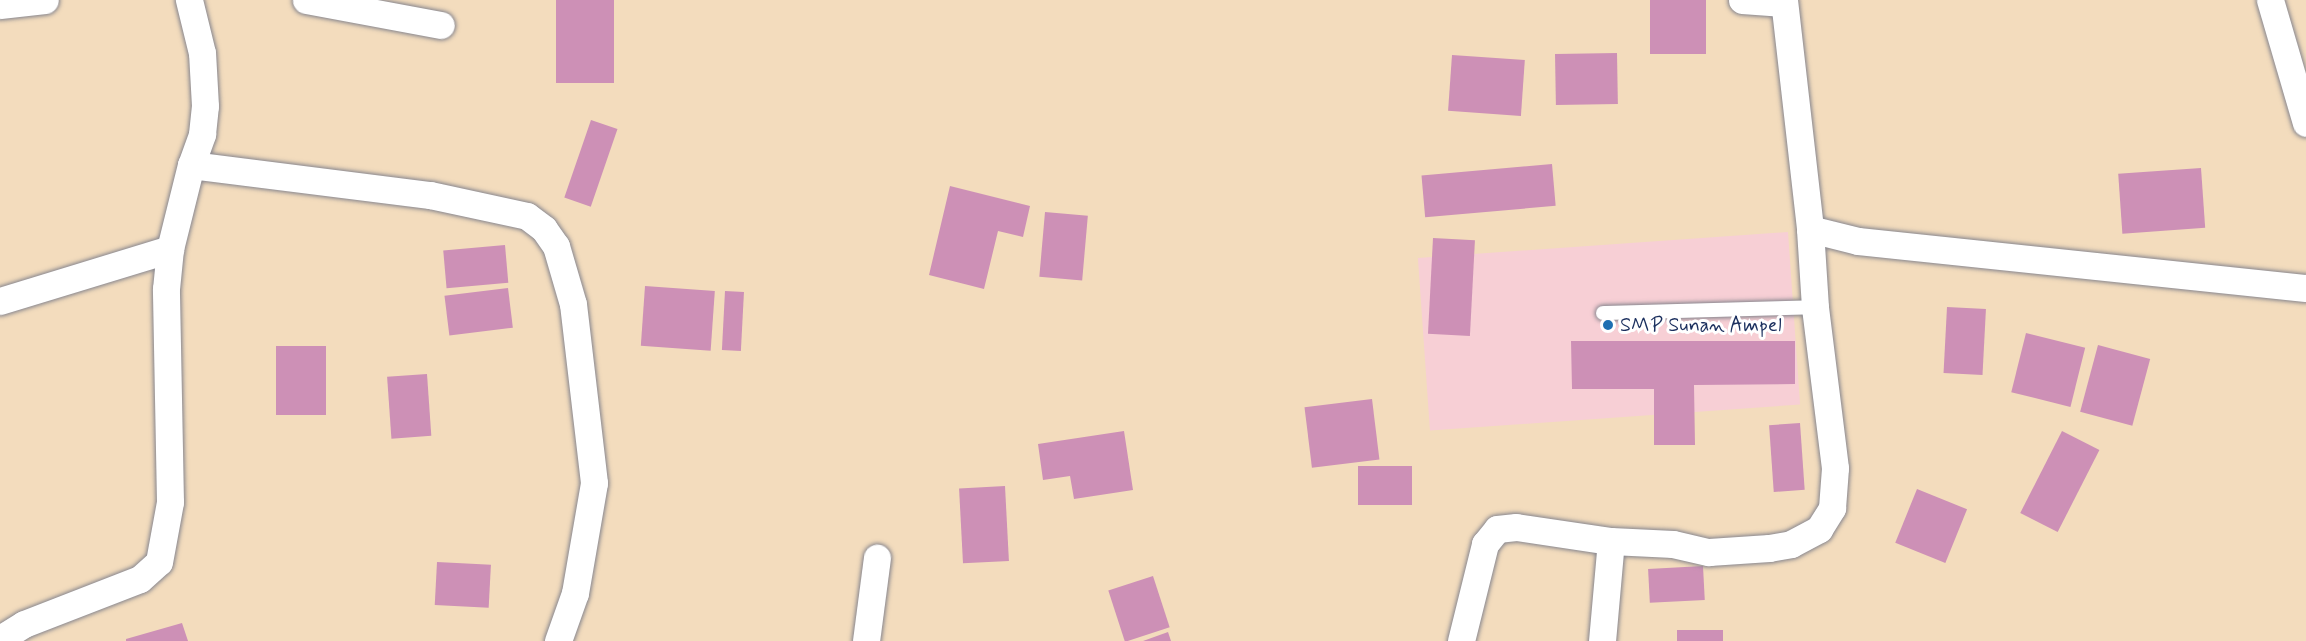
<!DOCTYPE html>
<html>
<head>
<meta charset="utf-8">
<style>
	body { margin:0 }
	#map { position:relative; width:2306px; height:641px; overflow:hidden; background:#f3dcbd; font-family:Mynerve,sans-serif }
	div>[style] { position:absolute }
	.built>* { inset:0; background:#f7cfd5; transform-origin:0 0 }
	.building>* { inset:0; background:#cd90b6; transform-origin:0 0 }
	.roads { filter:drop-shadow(0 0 2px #87868e) drop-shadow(0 0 2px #87868e) }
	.lane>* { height:14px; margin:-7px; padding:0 7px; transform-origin:7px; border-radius:7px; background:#fff }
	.street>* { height:27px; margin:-13.5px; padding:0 13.5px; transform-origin:13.5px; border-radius:13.5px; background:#fff }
	.dots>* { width:16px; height:16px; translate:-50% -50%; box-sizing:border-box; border:3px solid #fff; border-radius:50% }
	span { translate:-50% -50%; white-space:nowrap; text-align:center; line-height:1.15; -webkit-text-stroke:6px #fff; paint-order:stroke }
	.poi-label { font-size:20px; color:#1b2f5e }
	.left { translate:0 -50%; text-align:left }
</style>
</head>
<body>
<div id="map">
	<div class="built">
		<i style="left:1788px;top:232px;width:173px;height:371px;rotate:86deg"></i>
	</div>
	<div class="building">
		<i style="left:556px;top:0;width:58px;height:83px"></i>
		<i style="left:1650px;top:0;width:56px;height:54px"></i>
		<i style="left:1617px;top:53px;width:51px;height:62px;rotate:89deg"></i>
		<i style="left:1452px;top:55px;width:73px;height:56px;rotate:4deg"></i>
		<i style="left:591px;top:120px;width:28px;height:82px;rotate:19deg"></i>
		<i style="left:1552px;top:164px;width:42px;height:131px;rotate:85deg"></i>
		<i style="left:2201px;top:168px;width:60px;height:83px;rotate:86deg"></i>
		<i style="clip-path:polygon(950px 186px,1030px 206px,1023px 237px,998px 231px,984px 289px,929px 275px)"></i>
		<i style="left:1045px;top:212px;width:43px;height:65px;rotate:5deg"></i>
		<i style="left:1433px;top:238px;width:42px;height:96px;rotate:3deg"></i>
		<i style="left:505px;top:245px;width:38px;height:62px;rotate:85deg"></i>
		<i style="left:645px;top:286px;width:70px;height:60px;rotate:4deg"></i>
		<i style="left:508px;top:288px;width:40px;height:64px;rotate:83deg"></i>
		<i style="left:725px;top:291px;width:19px;height:59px;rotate:3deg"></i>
		<i style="left:1947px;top:307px;width:39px;height:66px;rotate:3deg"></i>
		<i style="left:2026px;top:333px;width:61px;height:61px;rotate:14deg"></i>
		<i style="clip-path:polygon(1571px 341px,1795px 341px,1795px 384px,1694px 385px,1695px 445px,1654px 445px,1654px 389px,1572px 389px)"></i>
		<i style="left:2098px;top:345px;width:54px;height:69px;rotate:15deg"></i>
		<i style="left:276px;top:346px;width:50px;height:69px"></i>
		<i style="left:427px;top:374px;width:62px;height:40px;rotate:86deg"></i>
		<i style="left:1372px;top:399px;width:61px;height:68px;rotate:83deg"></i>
		<i style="left:1800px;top:423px;width:67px;height:31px;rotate:86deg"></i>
		<i style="clip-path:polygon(1124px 431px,1133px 490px,1074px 499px,1070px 476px,1043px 480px,1038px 444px)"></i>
		<i style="left:2062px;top:431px;width:42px;height:92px;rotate:27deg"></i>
		<i style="left:1358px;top:466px;width:54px;height:39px"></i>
		<i style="left:1005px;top:486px;width:75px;height:46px;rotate:87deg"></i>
		<i style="left:1917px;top:489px;width:54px;height:58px;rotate:22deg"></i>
		<i style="left:437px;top:562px;width:54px;height:43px;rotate:3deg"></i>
		<i style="left:1703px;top:566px;width:34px;height:55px;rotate:87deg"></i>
		<i style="left:1153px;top:576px;width:54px;height:47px;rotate:72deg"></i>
		<i style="clip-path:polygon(182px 623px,188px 641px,126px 641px,126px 639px)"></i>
		<i style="left:1677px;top:630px;width:46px;height:11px"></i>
		<i style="clip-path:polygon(1168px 632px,1171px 641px,1143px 641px)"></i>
	</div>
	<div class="roads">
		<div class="lane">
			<i style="left:1603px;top:313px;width:212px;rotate:-1.6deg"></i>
		</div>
		<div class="street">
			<i style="left:306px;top:0;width:137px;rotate:10.5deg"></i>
			<i style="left:1742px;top:0;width:42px;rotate:4.1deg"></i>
			<i style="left:1784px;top:0;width:230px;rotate:83.5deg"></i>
			<i style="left:1810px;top:229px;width:49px;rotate:14deg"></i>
			<i style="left:1858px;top:241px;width:450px;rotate:6deg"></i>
			<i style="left:2270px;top:0;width:128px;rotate:73.7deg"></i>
			<i style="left:0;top:5px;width:45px;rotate:-6.3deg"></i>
			<i style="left:191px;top:165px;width:241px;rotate:7.2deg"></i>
			<i style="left:430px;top:195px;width:99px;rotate:12.2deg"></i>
			<i style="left:527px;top:216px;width:21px;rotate:37deg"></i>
			<i style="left:544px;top:229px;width:21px;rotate:55deg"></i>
			<i style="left:556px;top:246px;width:60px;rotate:73.7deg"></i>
			<i style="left:573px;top:304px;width:180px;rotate:83.3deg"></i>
			<i style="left:594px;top:483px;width:112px;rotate:99.8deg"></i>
			<i style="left:575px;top:593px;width:51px;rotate:109.5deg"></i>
			<i style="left:0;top:301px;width:178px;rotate:-17deg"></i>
			<i style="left:0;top:639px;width:28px;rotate:-32deg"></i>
			<i style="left:24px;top:624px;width:124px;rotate:-21.2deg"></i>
			<i style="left:140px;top:579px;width:25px;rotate:-42deg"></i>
			<i style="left:159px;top:562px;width:61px;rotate:-79.6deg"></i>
			<i style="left:170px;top:502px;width:213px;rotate:-91.1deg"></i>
			<i style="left:166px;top:289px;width:40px;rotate:-84.3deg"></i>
			<i style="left:170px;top:249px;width:87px;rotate:-76deg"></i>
			<i style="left:191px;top:165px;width:33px;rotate:-70deg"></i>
			<i style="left:202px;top:134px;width:28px;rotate:-84deg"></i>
			<i style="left:205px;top:106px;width:53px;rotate:-93.2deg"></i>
			<i style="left:202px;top:53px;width:55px;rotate:-103.8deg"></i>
			<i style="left:866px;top:641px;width:84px;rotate:-82.5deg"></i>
			<i style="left:1461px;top:641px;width:100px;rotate:-76.1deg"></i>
			<i style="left:1485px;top:544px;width:19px;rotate:-51deg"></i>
			<i style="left:1497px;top:529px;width:19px;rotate:-6deg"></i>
			<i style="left:1516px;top:527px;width:96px;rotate:8.4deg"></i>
			<i style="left:1602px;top:641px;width:100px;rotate:-84.9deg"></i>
			<i style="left:1611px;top:541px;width:62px;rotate:2.8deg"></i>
			<i style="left:1673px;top:544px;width:37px;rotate:13deg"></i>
			<i style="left:1709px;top:552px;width:60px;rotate:-3.8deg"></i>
			<i style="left:1769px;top:548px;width:22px;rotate:-10deg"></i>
			<i style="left:1791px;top:544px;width:32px;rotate:-28deg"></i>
			<i style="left:1819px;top:529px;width:25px;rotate:-58deg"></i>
			<i style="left:1832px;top:508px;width:40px;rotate:-85.7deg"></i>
			<i style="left:1835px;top:468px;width:162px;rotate:-97.1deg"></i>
			<i style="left:1815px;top:307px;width:78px;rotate:-93.7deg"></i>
		</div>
	</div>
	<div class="dots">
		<i style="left:1608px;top:325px;background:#1f6fb2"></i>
	</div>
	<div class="poi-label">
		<span class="left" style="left:1620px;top:325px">SMP Sunan Ampel</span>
	</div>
</div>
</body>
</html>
